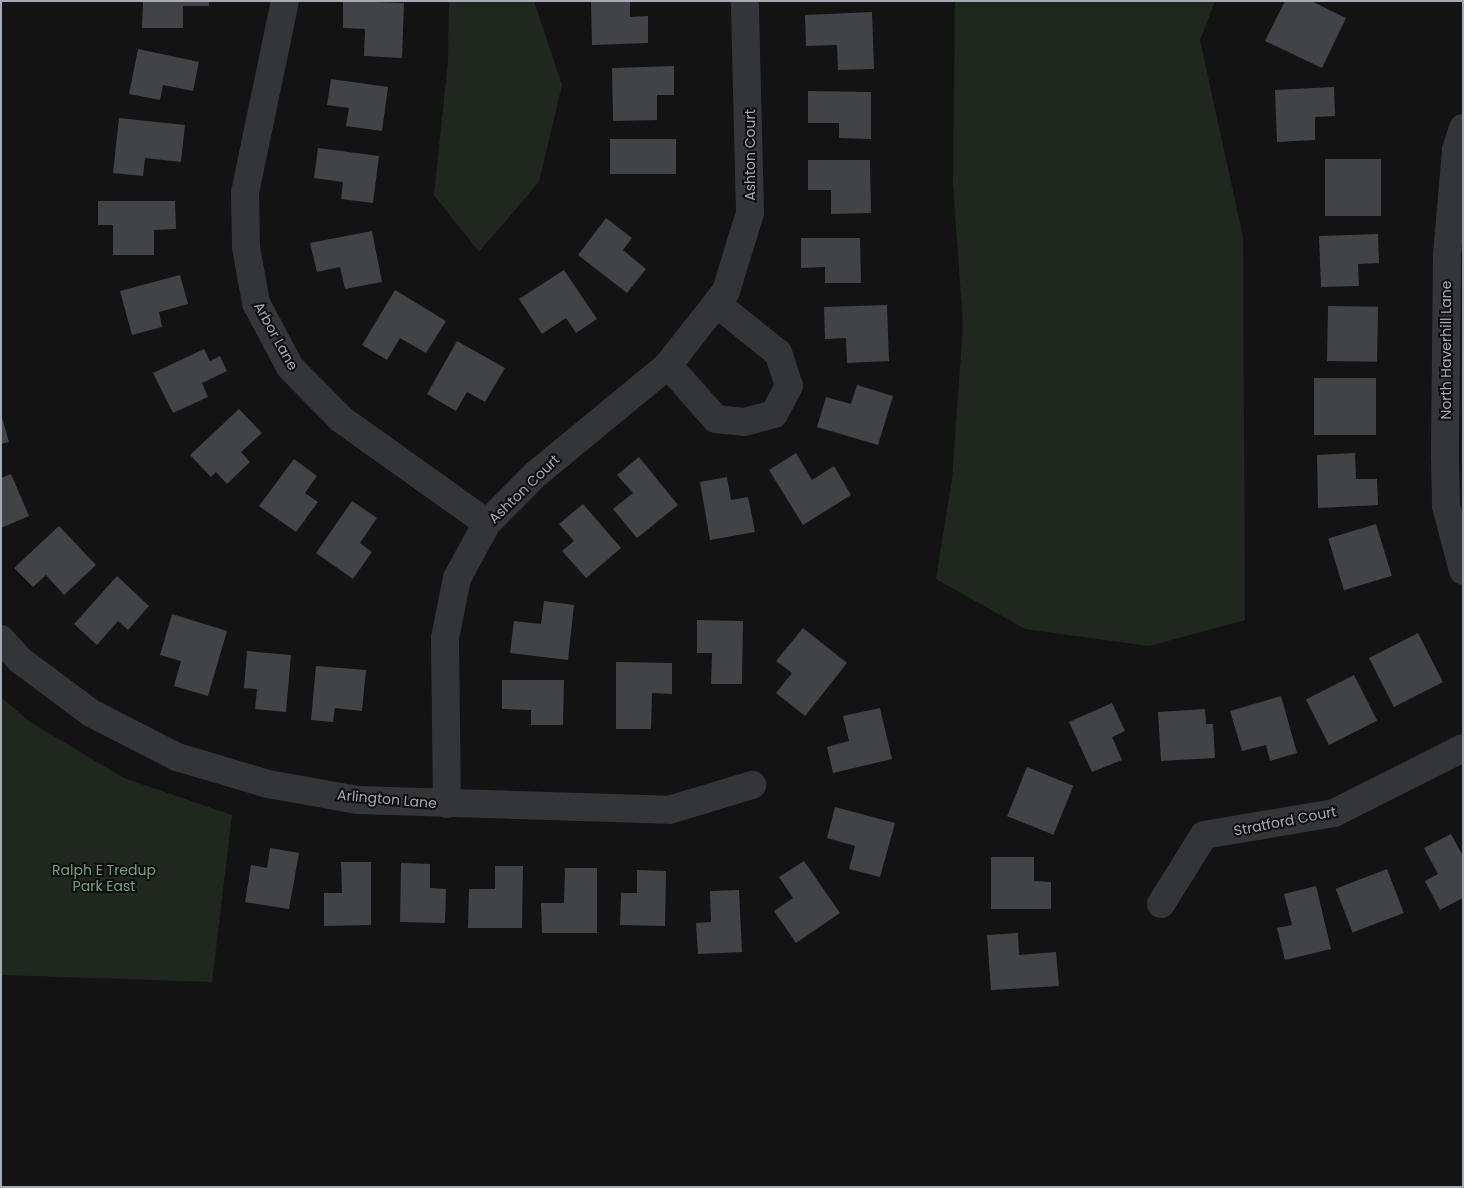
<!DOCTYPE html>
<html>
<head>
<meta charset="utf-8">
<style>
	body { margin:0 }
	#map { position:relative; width:1464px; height:1188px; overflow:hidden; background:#131314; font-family:Poppins,sans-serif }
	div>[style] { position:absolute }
	.green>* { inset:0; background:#1f271f }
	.building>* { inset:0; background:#414347; transform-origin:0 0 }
	.minor>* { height:28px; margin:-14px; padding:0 14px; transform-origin:14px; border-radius:14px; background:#343539 }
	span { translate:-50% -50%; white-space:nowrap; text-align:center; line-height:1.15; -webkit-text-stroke:4px #0e0e0f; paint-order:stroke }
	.street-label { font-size:14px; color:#a4abb5 }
	.park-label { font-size:14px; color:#7ca07b }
	.frame { position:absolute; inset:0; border:2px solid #a4abb5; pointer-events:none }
</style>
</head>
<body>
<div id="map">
	<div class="green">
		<i style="clip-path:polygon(449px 1px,534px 1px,562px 85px,539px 182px,479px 252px,434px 195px,448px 61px)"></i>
		<i style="clip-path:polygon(955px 1px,1215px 1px,1200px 40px,1243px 237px,1245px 620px,1149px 646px,1025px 629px,936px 579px,952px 479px,963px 325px,953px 185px)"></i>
		<i style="clip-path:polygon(1px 697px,30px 722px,124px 778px,232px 815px,212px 982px,1px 975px)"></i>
	</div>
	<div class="building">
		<i style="clip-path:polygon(143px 1px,209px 1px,209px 6px,183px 6px,183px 28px,142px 28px)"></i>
		<i style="clip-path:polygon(343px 1px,404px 3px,402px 58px,364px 56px,365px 29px,343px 28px)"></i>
		<i style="clip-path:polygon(591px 1px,630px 1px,630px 17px,648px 16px,648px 43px,592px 45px)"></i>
		<i style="clip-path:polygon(1285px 1px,1311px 1px,1346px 18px,1322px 68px,1265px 41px)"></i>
		<i style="clip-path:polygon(872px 12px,874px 69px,838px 70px,837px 45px,806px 46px,805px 15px)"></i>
		<i style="clip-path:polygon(138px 49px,199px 62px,193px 91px,163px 85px,160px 100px,129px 94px)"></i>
		<i style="clip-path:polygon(674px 66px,674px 95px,657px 95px,657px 120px,613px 121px,612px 68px)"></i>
		<i style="clip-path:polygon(331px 79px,388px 87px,382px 131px,346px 126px,349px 108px,327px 105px)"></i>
		<i style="clip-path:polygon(1334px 87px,1335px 116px,1315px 117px,1315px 140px,1277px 142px,1275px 90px)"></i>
		<i style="clip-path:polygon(808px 91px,871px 92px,871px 139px,839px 138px,839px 123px,808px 123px)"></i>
		<i style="clip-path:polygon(119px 118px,185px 125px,181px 162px,145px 158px,143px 176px,113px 173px)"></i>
		<i style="left:676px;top:139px;width:35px;height:66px;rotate:90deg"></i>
		<i style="clip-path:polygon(318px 148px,379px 156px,373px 203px,341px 199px,343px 182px,314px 178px)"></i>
		<i style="left:1325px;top:159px;width:56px;height:57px"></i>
		<i style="clip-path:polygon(808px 160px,870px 160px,871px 213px,831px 214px,831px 190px,808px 190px)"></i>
		<i style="clip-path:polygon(98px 201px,175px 201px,176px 229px,154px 230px,154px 255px,113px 255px,113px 225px,98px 225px)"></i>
		<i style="clip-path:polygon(606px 218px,632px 238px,623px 250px,646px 269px,627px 293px,578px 255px)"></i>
		<i style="clip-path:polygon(372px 231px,382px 282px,345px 289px,340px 267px,317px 272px,310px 243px)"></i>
		<i style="clip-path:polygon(1378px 234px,1379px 263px,1358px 264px,1359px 286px,1321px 287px,1319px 236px)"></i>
		<i style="clip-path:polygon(801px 238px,860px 238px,861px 283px,825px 283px,825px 267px,801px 268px)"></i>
		<i style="clip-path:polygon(564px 270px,597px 319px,576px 333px,566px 318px,542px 334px,519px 299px)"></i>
		<i style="clip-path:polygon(180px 275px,188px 304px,159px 312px,162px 327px,132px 335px,120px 291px)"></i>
		<i style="clip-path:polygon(395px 290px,446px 321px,426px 353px,400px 338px,387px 360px,362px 345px)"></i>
		<i style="clip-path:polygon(887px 305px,889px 361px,847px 363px,846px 338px,825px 339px,824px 307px)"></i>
		<i style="left:1328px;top:306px;width:50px;height:55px;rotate:1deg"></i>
		<i style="clip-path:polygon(457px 341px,505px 368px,485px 402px,467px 392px,456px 411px,427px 394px)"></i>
		<i style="clip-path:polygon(204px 349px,210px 361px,220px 356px,227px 371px,202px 383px,208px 397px,173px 413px,153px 373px)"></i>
		<i style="left:1314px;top:378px;width:62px;height:57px"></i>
		<i style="clip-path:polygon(857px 385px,893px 396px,878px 445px,817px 427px,826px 397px,851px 404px)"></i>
		<i style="clip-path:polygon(239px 409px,262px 433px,241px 452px,250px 462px,227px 484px,216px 472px,211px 477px,190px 455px)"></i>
		<i style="clip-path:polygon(1px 414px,9px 442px,1px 444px)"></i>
		<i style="clip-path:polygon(796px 453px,812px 480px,834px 466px,851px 495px,803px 525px,769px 470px)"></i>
		<i style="clip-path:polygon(1355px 453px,1356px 479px,1377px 479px,1378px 505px,1318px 508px,1317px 455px)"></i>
		<i style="clip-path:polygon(639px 457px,678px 505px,637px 538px,613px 509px,633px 493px,617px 475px)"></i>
		<i style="clip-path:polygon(294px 459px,317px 476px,305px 493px,318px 502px,296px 532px,259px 506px)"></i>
		<i style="clip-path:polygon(11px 474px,29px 516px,1px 528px,1px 478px)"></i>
		<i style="clip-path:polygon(727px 477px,731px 500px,748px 497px,755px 532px,710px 540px,700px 482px)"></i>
		<i style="clip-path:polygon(352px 501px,377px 518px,360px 543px,372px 552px,353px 579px,316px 553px)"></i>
		<i style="clip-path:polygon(583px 504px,621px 548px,586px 578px,562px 551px,574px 541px,559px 524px)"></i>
		<i style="left:1376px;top:524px;width:54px;height:50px;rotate:73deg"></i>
		<i style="clip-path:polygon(59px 526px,96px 565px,64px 595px,46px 575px,33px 587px,14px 568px)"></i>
		<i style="clip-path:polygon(117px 576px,149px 606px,128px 630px,118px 621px,97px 645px,74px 624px)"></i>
		<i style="clip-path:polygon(544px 601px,574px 605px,568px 660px,510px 653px,514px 621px,541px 624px)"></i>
		<i style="clip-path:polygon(172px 614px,227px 631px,208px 696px,174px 686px,181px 661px,160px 655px)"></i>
		<i style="clip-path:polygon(697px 620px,743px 621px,742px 684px,711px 684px,712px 653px,697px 653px)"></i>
		<i style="clip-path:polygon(803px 628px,847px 663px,805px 716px,776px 693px,792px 673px,776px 661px)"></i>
		<i style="left:1418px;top:633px;width:55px;height:55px;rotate:63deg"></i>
		<i style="clip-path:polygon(247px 651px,291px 655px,286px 712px,255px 709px,257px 689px,244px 688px)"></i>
		<i style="clip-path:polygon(616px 662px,672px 663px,672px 694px,652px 693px,651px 729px,616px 729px)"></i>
		<i style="clip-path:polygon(316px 666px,366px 670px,362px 711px,335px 708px,333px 722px,311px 720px)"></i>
		<i style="left:1354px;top:675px;width:51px;height:54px;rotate:63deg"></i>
		<i style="clip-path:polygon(502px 680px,564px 680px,563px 725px,531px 725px,531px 710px,502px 709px)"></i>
		<i style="clip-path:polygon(1281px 696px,1297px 753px,1270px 761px,1266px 745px,1242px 751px,1230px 711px)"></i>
		<i style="clip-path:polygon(1112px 703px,1125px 731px,1112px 737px,1122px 760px,1092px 772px,1069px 722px)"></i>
		<i style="clip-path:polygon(880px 708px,892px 759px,833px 773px,827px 747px,849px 741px,843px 716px)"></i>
		<i style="clip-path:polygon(1205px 709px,1206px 724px,1213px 724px,1215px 758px,1161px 761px,1158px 712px)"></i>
		<i style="left:1027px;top:767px;width:50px;height:53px;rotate:22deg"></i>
		<i style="clip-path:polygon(835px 807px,895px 823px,880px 877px,849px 869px,855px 846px,827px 838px)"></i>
		<i style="clip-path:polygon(1451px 834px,1463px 856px,1463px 898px,1440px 910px,1425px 881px,1438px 874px,1424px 848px)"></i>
		<i style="clip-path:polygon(270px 848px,299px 853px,289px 909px,245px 902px,251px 865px,267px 868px)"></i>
		<i style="clip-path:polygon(991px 857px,1034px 857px,1034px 881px,1051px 882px,1051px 909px,991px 909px)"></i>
		<i style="clip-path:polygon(804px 861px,840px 913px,796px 943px,774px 911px,793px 898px,779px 877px)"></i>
		<i style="clip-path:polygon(341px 862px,371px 862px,371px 925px,324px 926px,324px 893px,342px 893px)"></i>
		<i style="clip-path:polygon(401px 863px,430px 864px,430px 888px,446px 889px,445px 923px,400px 922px)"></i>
		<i style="clip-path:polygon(495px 866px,523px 866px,522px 928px,468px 928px,469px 889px,495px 889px)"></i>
		<i style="clip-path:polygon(565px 868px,597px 868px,597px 933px,542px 933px,541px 903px,564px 903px)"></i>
		<i style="left:1387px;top:869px;width:47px;height:55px;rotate:69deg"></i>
		<i style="clip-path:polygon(637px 870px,666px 871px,665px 926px,620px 925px,621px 893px,637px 893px)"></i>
		<i style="clip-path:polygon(1316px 886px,1331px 949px,1285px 960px,1277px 928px,1292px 925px,1284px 894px)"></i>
		<i style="clip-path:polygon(739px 890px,742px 952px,698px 954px,696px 923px,711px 922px,710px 891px)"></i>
		<i style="clip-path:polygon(1018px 933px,1019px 955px,1056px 952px,1059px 986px,991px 990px,987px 935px)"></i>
	</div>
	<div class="minor">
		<i style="left:285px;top:1px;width:196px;rotate:101.8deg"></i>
		<i style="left:245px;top:193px;width:54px;rotate:88.9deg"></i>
		<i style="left:246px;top:247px;width:57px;rotate:79.9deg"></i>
		<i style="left:256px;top:303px;width:72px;rotate:62deg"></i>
		<i style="left:290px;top:367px;width:73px;rotate:45.6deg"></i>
		<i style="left:341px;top:419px;width:179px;rotate:35.5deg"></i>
		<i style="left:1463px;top:128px;width:23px;rotate:108deg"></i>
		<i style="left:1456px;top:150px;width:104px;rotate:94.9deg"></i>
		<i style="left:1447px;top:254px;width:203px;rotate:90.6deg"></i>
		<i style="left:1445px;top:457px;width:49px;rotate:88.8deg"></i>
		<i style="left:1446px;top:506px;width:67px;rotate:75.3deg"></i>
		<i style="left:668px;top:365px;width:72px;rotate:48.4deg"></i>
		<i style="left:716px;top:419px;width:28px;rotate:6deg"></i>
		<i style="left:744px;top:422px;width:31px;rotate:-15deg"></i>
		<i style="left:774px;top:414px;width:32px;rotate:-62deg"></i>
		<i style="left:789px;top:386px;width:35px;rotate:-108deg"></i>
		<i style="left:778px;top:353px;width:78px;rotate:-141.2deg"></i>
		<i style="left:1px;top:639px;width:28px;rotate:48deg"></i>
		<i style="left:20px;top:660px;width:89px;rotate:36.7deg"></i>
		<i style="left:91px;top:713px;width:97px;rotate:27.1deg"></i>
		<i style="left:177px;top:757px;width:95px;rotate:16.5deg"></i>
		<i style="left:268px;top:784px;width:91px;rotate:10.1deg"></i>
		<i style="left:358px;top:800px;width:311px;rotate:1.8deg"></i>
		<i style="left:669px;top:810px;width:87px;rotate:-16.8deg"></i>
		<i style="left:447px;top:804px;width:166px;rotate:-90.7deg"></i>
		<i style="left:445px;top:638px;width:61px;rotate:-78.7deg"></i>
		<i style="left:457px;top:578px;width:63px;rotate:-61.4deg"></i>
		<i style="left:487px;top:523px;width:69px;rotate:-45deg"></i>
		<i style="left:536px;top:474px;width:171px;rotate:-39.5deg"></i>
		<i style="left:668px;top:365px;width:94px;rotate:-51.9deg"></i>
		<i style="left:726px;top:291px;width:82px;rotate:-72.9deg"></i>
		<i style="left:750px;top:213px;width:212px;rotate:-91.4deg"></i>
		<i style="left:1161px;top:904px;width:81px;rotate:-58.1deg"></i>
		<i style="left:1204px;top:835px;width:132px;rotate:-9.6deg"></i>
		<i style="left:1334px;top:813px;width:144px;rotate:-26.7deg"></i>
	</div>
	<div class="street-label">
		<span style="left:750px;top:155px;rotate:-90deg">Ashton Court</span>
		<span style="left:276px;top:336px;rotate:61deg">Arbor Lane</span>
		<span style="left:1446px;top:350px;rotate:-90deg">North Haverhill Lane</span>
		<span style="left:524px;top:489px;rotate:-44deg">Ashton Court</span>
		<span style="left:387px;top:799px;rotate:5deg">Arlington Lane</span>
		<span style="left:1285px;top:821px;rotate:-11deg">Stratford Court</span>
	</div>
	<div class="park-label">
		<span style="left:104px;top:878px">Ralph E Tredup<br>Park East</span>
	</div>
	<div class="frame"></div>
</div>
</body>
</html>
